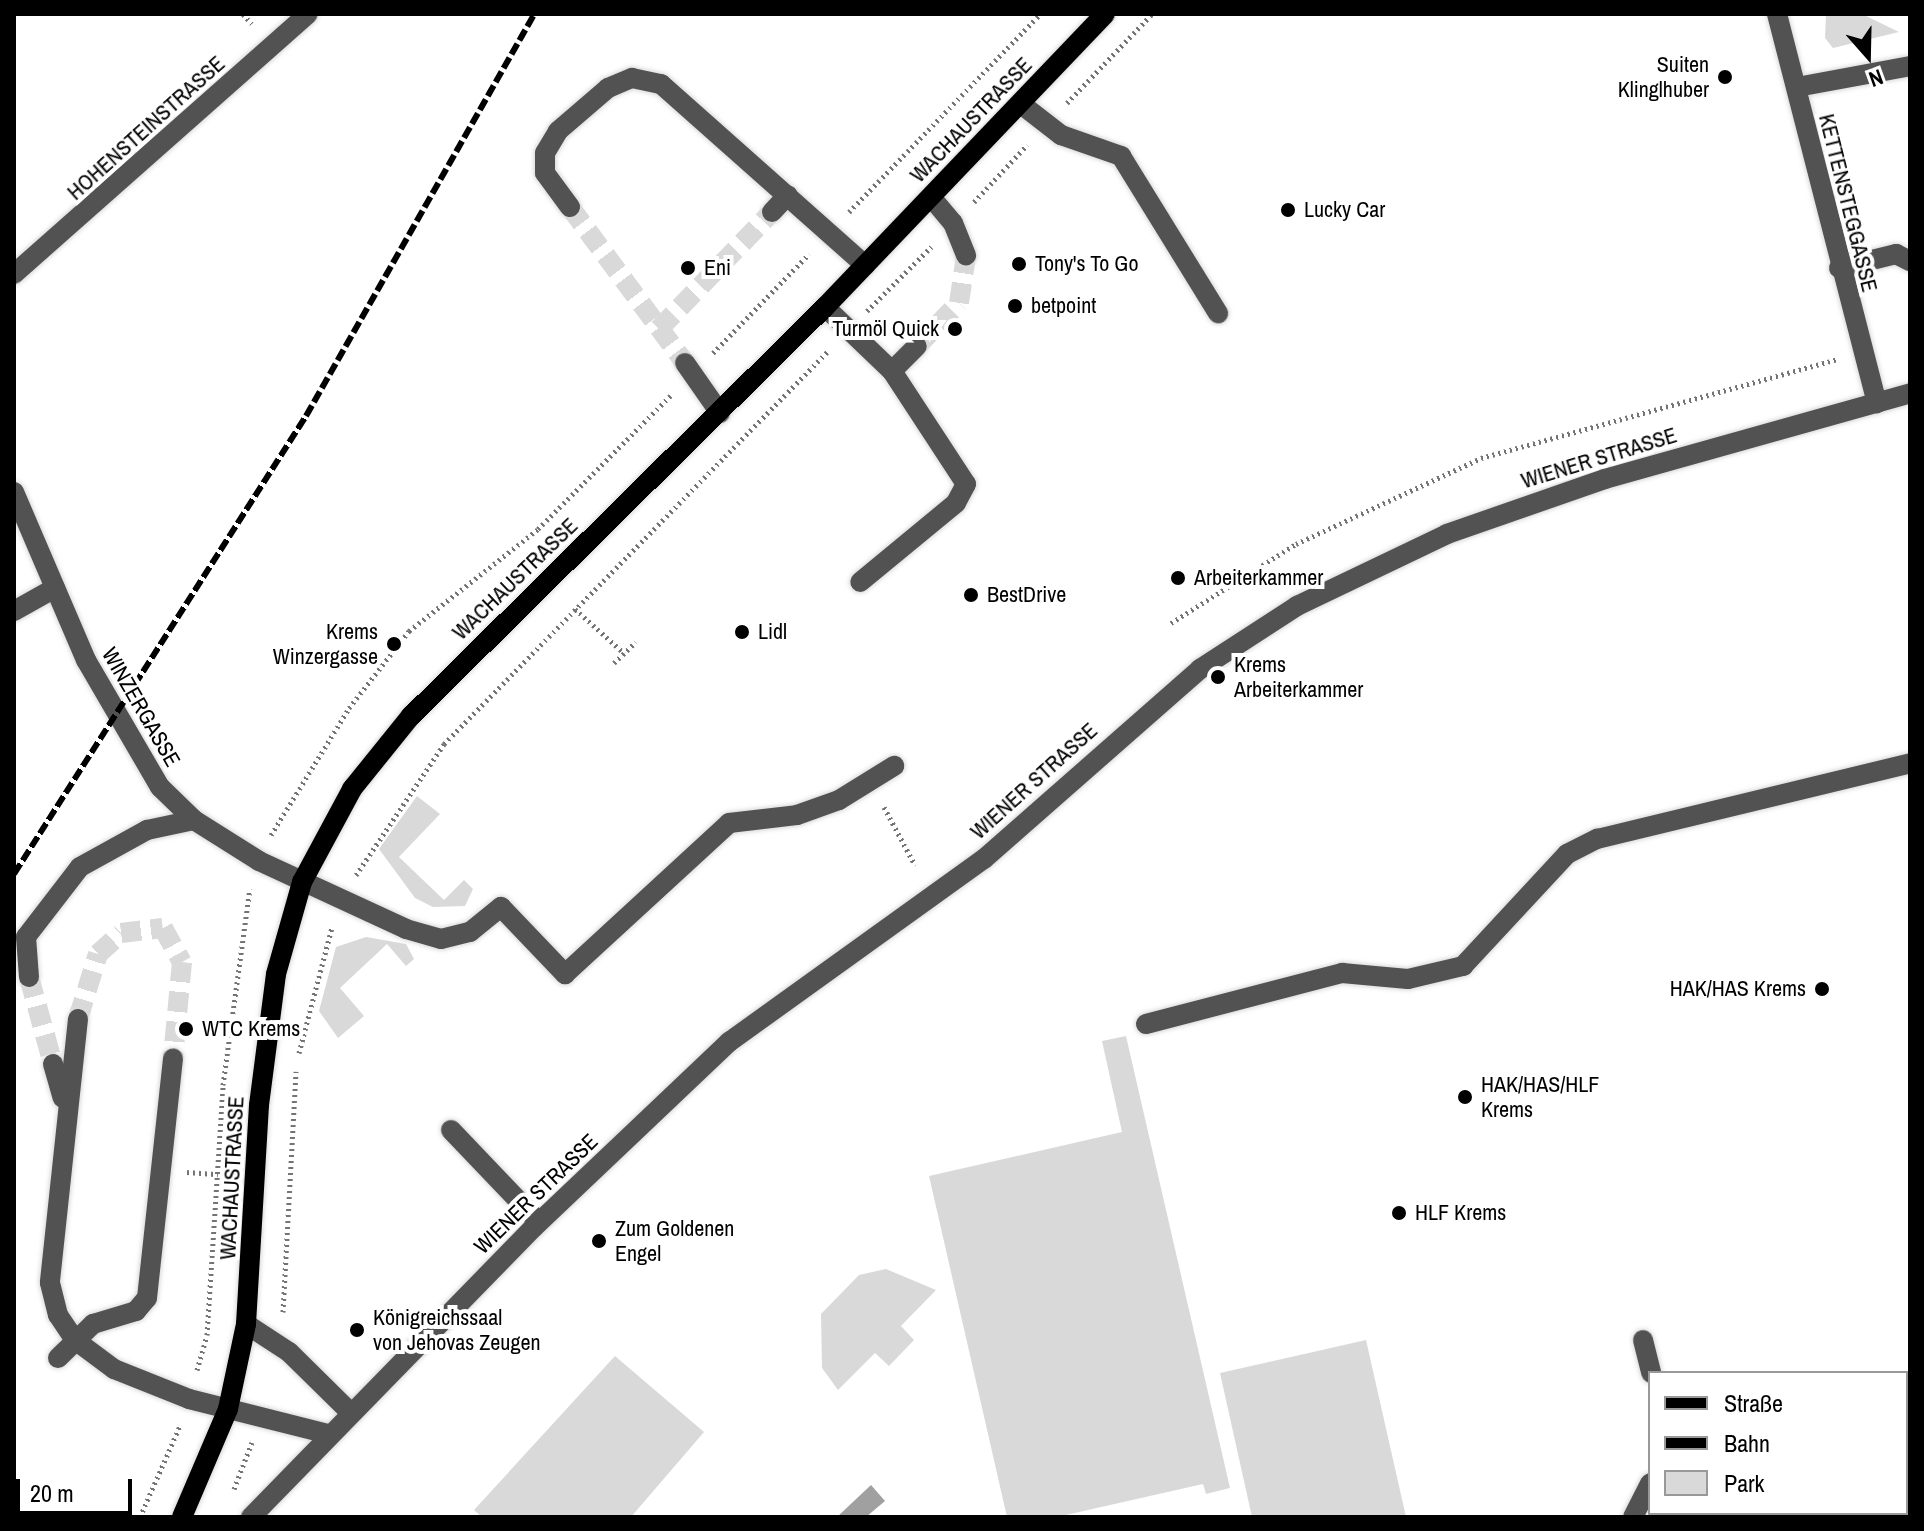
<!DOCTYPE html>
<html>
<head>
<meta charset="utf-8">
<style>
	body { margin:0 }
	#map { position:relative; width:1924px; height:1531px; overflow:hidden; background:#fff; font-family:"Archivo Narrow",sans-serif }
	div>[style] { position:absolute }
	.green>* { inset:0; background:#d9d9d9 }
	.water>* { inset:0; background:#a0a0a0 }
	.minor-tunnel>* { height:20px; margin-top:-10px; transform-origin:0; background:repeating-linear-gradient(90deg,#d9d9d9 0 20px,transparent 0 30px) }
	.path>* { height:5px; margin-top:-2.5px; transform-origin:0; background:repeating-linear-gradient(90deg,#747474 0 2px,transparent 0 6px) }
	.roads { filter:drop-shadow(0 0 2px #dbdbdb) drop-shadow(0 0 2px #dbdbdb) }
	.minor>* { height:20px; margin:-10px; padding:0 10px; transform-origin:10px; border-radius:10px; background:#525252 }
	.major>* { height:20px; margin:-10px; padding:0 10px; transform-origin:10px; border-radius:10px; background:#000 }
	.rail>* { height:6px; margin-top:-3px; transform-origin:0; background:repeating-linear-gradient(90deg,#000 0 12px,transparent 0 16px) }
	.dots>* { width:22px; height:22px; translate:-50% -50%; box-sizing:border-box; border:4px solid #fff; border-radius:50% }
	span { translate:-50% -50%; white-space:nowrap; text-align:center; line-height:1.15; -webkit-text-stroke:8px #fff; paint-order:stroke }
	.poi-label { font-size:22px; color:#000 }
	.right { translate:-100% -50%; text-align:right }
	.left { translate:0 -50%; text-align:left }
	.street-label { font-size:22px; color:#000 }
	.frame { position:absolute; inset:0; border:16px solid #000; pointer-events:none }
	.legend { position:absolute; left:1648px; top:1371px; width:260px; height:144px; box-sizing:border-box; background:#fff; border:2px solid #999; margin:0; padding:10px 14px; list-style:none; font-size:24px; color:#000 }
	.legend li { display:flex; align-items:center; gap:16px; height:40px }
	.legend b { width:40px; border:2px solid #999 }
	.north { position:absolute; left:1828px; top:16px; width:80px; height:80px; -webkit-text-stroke:6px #fff; paint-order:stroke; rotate:160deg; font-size:22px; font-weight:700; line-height:32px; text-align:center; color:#000 }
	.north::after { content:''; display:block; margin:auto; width:28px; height:36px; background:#000; clip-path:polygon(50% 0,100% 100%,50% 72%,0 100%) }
	.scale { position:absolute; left:16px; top:1479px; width:116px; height:36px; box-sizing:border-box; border:4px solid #000; border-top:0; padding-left:10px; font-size:24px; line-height:28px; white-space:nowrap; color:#000; -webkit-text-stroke:6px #fff; paint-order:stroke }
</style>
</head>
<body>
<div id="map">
	<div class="green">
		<i style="clip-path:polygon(1826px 14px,1862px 14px,1899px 32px,1833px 48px,1825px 38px)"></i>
		<i style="clip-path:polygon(417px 796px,440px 814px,399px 857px,444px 900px,464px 880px,473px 889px,465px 906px,433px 907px,415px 898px,379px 849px)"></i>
		<i style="clip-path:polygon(366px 937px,406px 944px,414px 959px,406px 966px,387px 944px,340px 988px,364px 1016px,338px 1038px,319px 1011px,336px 947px)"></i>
		<i style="clip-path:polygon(1126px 1036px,1230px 1488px,1206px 1494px,1203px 1484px,1057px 1517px,1007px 1517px,929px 1176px,1122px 1132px,1102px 1041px)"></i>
		<i style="clip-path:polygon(886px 1269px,936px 1290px,901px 1326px,914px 1340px,889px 1366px,875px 1353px,838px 1390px,822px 1368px,821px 1314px,859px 1275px)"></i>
		<i style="clip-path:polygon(1366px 1340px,1406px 1517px,1252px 1517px,1220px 1373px)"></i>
		<i style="clip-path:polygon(615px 1356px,704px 1432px,631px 1517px,482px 1517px,474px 1510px)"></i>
	</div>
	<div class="water">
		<i style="clip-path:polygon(871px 1485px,885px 1501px,866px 1517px,837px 1517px)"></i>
	</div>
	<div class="minor-tunnel">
		<i style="left:570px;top:207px;width:194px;rotate:53.6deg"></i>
		<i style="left:659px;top:329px;width:163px;rotate:-46deg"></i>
		<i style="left:917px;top:346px;width:60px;rotate:-45.7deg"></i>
		<i style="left:959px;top:303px;width:48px;rotate:-81.5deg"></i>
		<i style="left:29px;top:977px;width:90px;rotate:74.6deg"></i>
		<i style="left:78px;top:1019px;width:68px;rotate:-72.9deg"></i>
		<i style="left:98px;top:954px;width:31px;rotate:-42deg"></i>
		<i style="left:121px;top:933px;width:42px;rotate:-6.8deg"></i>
		<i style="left:163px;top:928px;width:39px;rotate:61deg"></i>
		<i style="left:182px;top:962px;width:96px;rotate:95.4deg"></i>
	</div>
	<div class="path">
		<i style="left:243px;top:14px;width:13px;rotate:48deg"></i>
		<i style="left:1067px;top:103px;width:123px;rotate:-46.3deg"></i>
		<i style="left:974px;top:202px;width:78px;rotate:-47.1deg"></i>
		<i style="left:849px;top:212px;width:275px;rotate:-46deg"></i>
		<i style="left:867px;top:311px;width:91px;rotate:-45deg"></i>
		<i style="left:713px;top:353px;width:138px;rotate:-45.9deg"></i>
		<i style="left:575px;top:609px;width:66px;rotate:41.9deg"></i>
		<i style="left:1171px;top:623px;width:148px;rotate:-32.3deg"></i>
		<i style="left:1296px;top:544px;width:204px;rotate:-24.9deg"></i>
		<i style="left:1481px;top:458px;width:370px;rotate:-15.5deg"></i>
		<i style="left:614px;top:663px;width:30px;rotate:-44deg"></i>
		<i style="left:884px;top:807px;width:66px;rotate:61.9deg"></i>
		<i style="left:271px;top:835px;width:149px;rotate:-58.4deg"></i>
		<i style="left:349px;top:708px;width:98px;rotate:-52.1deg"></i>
		<i style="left:409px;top:631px;width:164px;rotate:-38.3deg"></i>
		<i style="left:538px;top:529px;width:190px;rotate:-45.2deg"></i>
		<i style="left:356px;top:875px;width:158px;rotate:-56.1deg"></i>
		<i style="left:444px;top:744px;width:552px;rotate:-45.66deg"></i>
		<i style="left:299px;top:1053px;width:130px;rotate:-75.3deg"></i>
		<i style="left:187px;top:1172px;width:31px;rotate:4deg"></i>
		<i style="left:283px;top:1312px;width:241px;rotate:-86.9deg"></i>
		<i style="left:197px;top:1370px;width:36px;rotate:-74deg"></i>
		<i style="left:207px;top:1335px;width:251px;rotate:-86.3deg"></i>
		<i style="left:223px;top:1085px;width:198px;rotate:-82.2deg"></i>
		<i style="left:1906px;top:1437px;width:6px;rotate:-45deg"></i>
		<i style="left:234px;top:1489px;width:50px;rotate:-69deg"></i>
		<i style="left:140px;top:1517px;width:99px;rotate:-66.3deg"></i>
		<i style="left:1829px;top:1517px;width:5px;rotate:-53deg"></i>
	</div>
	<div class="roads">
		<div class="minor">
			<i style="left:1777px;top:14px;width:402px;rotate:75.6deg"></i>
			<i style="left:1797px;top:87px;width:115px;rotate:-10.5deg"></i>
			<i style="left:1021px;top:104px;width:51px;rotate:37.8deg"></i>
			<i style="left:1061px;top:135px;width:64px;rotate:19.3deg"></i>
			<i style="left:1121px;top:156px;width:185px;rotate:58.3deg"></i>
			<i style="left:931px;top:197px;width:34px;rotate:50deg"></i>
			<i style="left:953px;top:223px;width:35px;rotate:68deg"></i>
			<i style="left:570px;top:207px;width:42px;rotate:-126.3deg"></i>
			<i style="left:545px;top:173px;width:20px;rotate:-90deg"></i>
			<i style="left:545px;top:153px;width:26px;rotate:-59deg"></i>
			<i style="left:558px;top:131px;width:66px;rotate:-40.7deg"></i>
			<i style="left:608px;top:88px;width:26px;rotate:-23deg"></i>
			<i style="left:632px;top:78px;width:30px;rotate:12deg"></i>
			<i style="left:661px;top:84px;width:273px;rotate:41.6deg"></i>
			<i style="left:772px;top:212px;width:23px;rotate:-47deg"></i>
			<i style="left:1839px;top:268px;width:59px;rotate:-13.8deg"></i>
			<i style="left:1896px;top:254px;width:16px;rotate:27deg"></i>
			<i style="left:14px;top:274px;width:392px;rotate:-41.5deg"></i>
			<i style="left:825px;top:307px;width:93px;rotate:43.7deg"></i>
			<i style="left:892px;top:371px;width:135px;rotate:56.8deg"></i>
			<i style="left:966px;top:484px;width:21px;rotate:118deg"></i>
			<i style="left:956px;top:503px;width:124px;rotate:140.5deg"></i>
			<i style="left:685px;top:363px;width:61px;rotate:55deg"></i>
			<i style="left:892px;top:371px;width:35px;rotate:-45deg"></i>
			<i style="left:14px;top:492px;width:183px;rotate:66.8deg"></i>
			<i style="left:86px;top:660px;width:147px;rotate:59.8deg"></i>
			<i style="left:160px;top:787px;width:47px;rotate:44.1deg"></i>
			<i style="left:194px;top:820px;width:77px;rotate:32.2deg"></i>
			<i style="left:259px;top:861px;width:162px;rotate:24.8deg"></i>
			<i style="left:406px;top:929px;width:36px;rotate:16deg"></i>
			<i style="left:441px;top:939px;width:30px;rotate:-14deg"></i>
			<i style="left:470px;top:932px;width:40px;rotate:-39deg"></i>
			<i style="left:501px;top:907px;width:93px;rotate:46.3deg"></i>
			<i style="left:565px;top:974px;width:223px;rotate:-42.6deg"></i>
			<i style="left:729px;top:823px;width:68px;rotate:-6.7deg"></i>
			<i style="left:797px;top:815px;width:45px;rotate:-19.7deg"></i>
			<i style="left:839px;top:800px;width:65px;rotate:-31.7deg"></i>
			<i style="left:14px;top:611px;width:47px;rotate:-29.3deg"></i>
			<i style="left:29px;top:977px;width:40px;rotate:-94.3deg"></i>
			<i style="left:26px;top:937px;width:88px;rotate:-52.4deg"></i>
			<i style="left:80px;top:867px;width:77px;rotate:-28.9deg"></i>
			<i style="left:147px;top:830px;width:48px;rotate:-12deg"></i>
			<i style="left:78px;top:1019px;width:265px;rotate:96.1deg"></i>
			<i style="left:50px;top:1283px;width:33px;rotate:76deg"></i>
			<i style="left:58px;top:1315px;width:30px;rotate:56deg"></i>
			<i style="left:75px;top:1340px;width:49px;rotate:36.6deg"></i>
			<i style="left:114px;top:1369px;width:81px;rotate:21.8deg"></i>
			<i style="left:189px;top:1399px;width:143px;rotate:14.1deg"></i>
			<i style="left:1146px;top:1024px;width:203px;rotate:-14.6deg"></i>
			<i style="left:1342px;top:973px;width:66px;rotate:5.2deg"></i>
			<i style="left:1408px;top:979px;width:57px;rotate:-13.3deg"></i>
			<i style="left:1463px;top:966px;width:153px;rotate:-47.1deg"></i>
			<i style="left:1567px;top:854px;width:34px;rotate:-27deg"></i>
			<i style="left:1597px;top:839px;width:322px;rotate:-13.6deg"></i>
			<i style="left:53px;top:1064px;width:35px;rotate:74deg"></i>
			<i style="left:451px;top:1130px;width:127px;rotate:46.3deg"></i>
			<i style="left:246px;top:1324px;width:51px;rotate:33.1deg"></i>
			<i style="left:289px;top:1352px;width:86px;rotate:44.5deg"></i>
			<i style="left:1643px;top:1340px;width:34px;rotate:76deg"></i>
			<i style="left:58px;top:1358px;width:49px;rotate:-44.2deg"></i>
			<i style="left:93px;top:1324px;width:45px;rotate:-16.8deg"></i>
			<i style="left:136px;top:1311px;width:17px;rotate:-50deg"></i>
			<i style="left:147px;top:1298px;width:241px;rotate:-83.8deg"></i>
			<i style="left:1906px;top:1504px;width:6px;rotate:-45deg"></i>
			<i style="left:1757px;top:1513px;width:6px;rotate:45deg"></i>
			<i style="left:251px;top:1517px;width:405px;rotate:-45.7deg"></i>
			<i style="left:534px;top:1227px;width:269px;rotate:-43.5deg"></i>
			<i style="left:729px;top:1042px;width:314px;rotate:-35.7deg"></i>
			<i style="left:984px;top:859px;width:288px;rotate:-41.3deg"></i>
			<i style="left:1200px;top:669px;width:116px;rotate:-33deg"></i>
			<i style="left:1297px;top:606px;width:166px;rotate:-25.6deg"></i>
			<i style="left:1447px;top:534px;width:167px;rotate:-19.2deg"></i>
			<i style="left:1605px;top:479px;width:317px;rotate:-15.7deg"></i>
			<i style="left:1633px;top:1517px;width:38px;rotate:-63deg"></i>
		</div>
		<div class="major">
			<i style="left:182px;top:1517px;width:117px;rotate:-66.9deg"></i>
			<i style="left:228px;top:1409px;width:87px;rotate:-78deg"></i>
			<i style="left:246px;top:1324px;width:219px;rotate:-86.6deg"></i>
			<i style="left:259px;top:1105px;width:132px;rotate:-82.6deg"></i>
			<i style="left:276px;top:974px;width:96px;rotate:-74.2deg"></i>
			<i style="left:302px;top:882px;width:106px;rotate:-61.7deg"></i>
			<i style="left:352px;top:789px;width:94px;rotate:-51.1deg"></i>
			<i style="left:411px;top:716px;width:582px;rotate:-44.65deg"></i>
			<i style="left:825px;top:307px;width:405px;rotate:-46.3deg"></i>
		</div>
	</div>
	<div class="rail">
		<i style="left:14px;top:874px;width:543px;rotate:-57.48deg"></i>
		<i style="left:306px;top:416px;width:462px;rotate:-60.4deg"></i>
	</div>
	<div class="dots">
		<i style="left:1725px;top:77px;background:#000"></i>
		<i style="left:1288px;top:210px;background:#000"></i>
		<i style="left:1019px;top:264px;background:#000"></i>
		<i style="left:688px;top:268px;background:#000"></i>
		<i style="left:1015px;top:306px;background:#000"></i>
		<i style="left:955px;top:329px;background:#000"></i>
		<i style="left:1178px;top:578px;background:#000"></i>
		<i style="left:971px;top:595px;background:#000"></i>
		<i style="left:742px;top:632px;background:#000"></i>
		<i style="left:394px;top:644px;background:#000"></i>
		<i style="left:1218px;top:677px;background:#000"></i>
		<i style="left:1822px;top:989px;background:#000"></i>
		<i style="left:186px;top:1029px;background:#000"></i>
		<i style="left:1465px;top:1097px;background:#000"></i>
		<i style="left:1399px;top:1213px;background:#000"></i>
		<i style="left:599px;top:1241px;background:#000"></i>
		<i style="left:357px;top:1330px;background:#000"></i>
	</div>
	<div class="poi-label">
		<span class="right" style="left:1709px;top:77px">Suiten<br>Klinglhuber</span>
		<span class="left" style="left:1304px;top:210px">Lucky Car</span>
		<span class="left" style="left:1035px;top:264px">Tony's To Go</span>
		<span class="left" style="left:704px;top:268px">Eni</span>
		<span class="left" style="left:1031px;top:306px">betpoint</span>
		<span class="right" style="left:939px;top:329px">Turmöl Quick</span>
		<span class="left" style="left:1194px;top:578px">Arbeiterkammer</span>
		<span class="left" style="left:987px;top:595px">BestDrive</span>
		<span class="right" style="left:378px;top:644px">Krems<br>Winzergasse</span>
		<span class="left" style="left:758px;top:632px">Lidl</span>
		<span class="left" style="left:1234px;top:677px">Krems<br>Arbeiterkammer</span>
		<span class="right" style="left:1806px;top:989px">HAK/HAS Krems</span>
		<span class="left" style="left:202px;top:1029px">WTC Krems</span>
		<span class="left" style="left:1481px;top:1097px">HAK/HAS/HLF<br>Krems</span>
		<span class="left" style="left:1415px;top:1213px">HLF Krems</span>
		<span class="left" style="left:615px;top:1241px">Zum Goldenen<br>Engel</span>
		<span class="left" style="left:373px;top:1330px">Königreichssaal<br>von Jehovas Zeugen</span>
	</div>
	<div class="street-label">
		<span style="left:971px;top:120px;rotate:-46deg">WACHAUSTRASSE</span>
		<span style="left:146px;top:128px;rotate:-42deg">HOHENSTEINSTRASSE</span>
		<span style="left:1848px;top:203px;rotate:76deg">KETTENSTEGGASSE</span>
		<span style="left:1599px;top:458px;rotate:-17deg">WIENER STRASSE</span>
		<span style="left:515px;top:579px;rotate:-44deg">WACHAUSTRASSE</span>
		<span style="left:141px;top:707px;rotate:60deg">WINZERGASSE</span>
		<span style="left:1034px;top:781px;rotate:-42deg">WIENER STRASSE</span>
		<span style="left:232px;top:1178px;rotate:-87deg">WACHAUSTRASSE</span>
		<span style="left:536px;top:1194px;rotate:-44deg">WIENER STRASSE</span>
	</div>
	<div class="frame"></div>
	<ul class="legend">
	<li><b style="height:10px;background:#000"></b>Straße</li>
	<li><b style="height:10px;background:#000"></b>Bahn</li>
	<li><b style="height:22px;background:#d9d9d9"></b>Park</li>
	</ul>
	<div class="north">N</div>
	<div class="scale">20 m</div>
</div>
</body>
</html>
